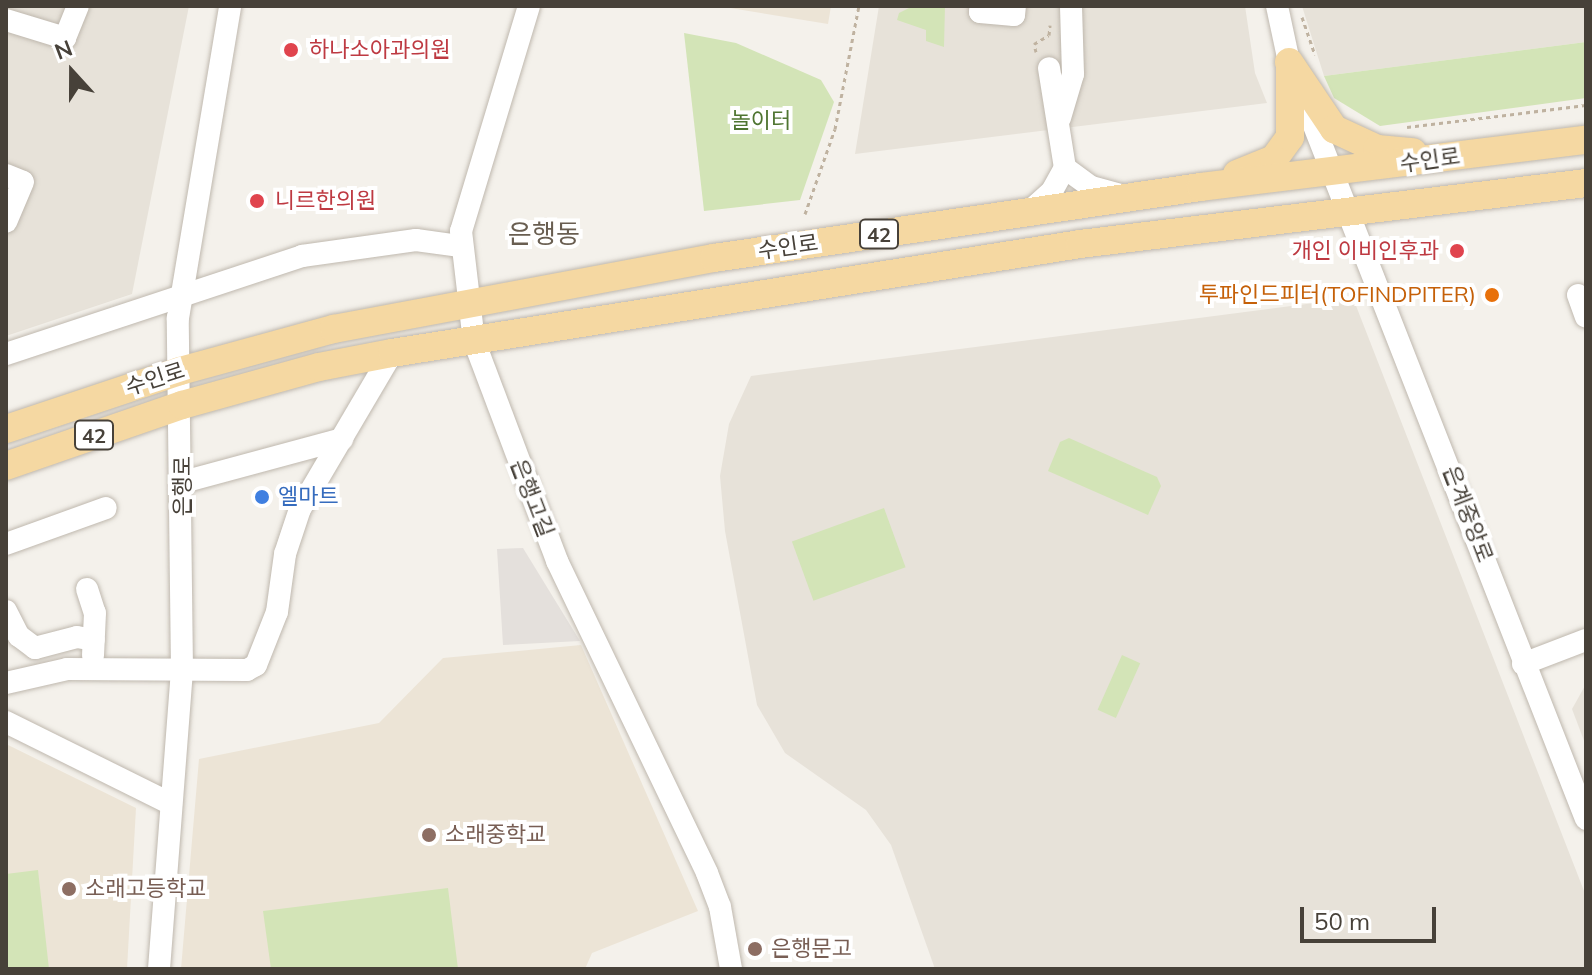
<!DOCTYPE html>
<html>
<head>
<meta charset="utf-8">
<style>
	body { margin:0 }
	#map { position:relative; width:1592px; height:975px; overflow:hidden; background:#f4f1eb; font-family:Mulish,"Noto Sans KR",sans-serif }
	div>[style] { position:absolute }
	.residential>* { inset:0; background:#e7e2d9 }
	.industrial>* { inset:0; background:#e4e0dc }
	.education>* { inset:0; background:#ece4d6 }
	.green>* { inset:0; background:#d3e4b7; transform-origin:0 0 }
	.path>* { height:3px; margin-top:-1.5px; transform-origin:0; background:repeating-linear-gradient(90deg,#bfb2a0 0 4px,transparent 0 8px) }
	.roads { filter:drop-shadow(0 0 2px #bfb8ae) drop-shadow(0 0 2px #bfb8ae) }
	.minor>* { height:22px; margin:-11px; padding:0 11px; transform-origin:11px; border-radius:11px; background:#fff }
	.major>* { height:28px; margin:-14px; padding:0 14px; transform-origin:14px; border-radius:14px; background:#f5d8a2 }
	.dots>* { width:22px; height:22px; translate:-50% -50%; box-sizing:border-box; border:4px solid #fff; border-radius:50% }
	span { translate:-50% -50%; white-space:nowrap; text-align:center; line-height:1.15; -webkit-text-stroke:8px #fff; paint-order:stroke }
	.shield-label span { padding:2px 6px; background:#fff; border:2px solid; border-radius:6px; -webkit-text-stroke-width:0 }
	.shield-label { font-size:20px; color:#474139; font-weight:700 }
	.health-label { font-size:22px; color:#be3a42 }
	.left { translate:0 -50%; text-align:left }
	.right { translate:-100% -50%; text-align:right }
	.park-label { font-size:22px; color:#4f7531 }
	.street-label { font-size:22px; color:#474139 }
	.food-label { font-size:22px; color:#c56008 }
	.shop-label { font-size:22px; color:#366cbe }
	.education-label { font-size:22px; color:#785e54 }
	.quarter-label { font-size:26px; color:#695e51 }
	.frame { position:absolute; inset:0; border:8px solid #474139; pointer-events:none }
	.north { position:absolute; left:32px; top:32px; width:80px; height:80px; -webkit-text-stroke:6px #fff; paint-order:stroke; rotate:339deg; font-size:22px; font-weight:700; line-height:32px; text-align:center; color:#474139 }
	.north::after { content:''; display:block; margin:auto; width:28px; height:36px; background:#474139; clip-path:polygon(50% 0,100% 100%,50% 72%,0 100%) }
	.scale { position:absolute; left:1300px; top:907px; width:136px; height:36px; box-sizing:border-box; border:4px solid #474139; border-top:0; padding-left:10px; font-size:24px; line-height:28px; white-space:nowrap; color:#474139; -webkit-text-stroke:6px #fff; paint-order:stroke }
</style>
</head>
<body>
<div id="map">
	<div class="residential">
		<i style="clip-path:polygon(6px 6px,189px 6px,132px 294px,6px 336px)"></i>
		<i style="clip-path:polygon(879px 6px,1245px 6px,1255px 73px,1267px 103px,855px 154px)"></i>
		<i style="clip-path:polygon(1302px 6px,1586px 6px,1586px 42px,1324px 76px)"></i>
		<i style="clip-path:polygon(1353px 298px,1586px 896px,1586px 969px,935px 969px,891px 845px,866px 810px,785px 753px,757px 705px,725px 531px,720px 476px,729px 424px,751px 376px)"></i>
		<i style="clip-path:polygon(1586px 684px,1586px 746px,1572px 709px)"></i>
	</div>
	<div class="industrial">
		<i style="clip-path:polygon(523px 548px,580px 641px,503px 645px,497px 549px)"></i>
	</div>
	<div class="education">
		<i style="clip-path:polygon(718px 6px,831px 6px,828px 24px)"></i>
		<i style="clip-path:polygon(581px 645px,698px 911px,592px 953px,585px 969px,181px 969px,199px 759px,379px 723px,443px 658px)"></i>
		<i style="clip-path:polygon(6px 744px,136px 808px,127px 969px,6px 969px)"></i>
	</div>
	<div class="green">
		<i style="clip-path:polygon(913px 6px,945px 6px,944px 47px,926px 41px,926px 30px,897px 20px,899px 13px)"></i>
		<i style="clip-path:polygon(684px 33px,736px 43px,821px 80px,834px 102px,800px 200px,704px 211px)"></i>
		<i style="clip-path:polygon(1586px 42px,1586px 98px,1380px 126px,1334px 98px,1324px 76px)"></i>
		<i style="clip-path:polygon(1069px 438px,1157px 477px,1161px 486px,1148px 515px,1048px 471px,1060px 442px)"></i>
		<i style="left:884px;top:508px;width:63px;height:98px;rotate:70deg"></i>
		<i style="left:1122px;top:655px;width:20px;height:60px;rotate:24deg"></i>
		<i style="clip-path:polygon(38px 870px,49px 969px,6px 969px,6px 874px)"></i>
		<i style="clip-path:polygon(448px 888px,458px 969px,271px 969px,263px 911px)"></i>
	</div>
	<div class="path">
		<i style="left:1302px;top:17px;width:40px;rotate:71.1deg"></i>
		<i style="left:1036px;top:52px;width:8px;rotate:-104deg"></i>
		<i style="left:1034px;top:44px;width:17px;rotate:-31deg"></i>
		<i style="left:1049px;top:35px;width:10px;rotate:-84deg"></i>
		<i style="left:1407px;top:127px;width:180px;rotate:-7deg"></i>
		<i style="left:805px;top:214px;width:90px;rotate:-70.6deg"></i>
		<i style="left:835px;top:129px;width:125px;rotate:-79deg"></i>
	</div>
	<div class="roads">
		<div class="minor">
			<i style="left:529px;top:6px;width:235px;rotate:106.8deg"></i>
			<i style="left:461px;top:231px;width:111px;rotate:83.3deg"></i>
			<i style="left:474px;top:341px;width:235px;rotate:69.3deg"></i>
			<i style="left:557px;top:561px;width:346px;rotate:64.3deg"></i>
			<i style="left:707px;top:873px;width:36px;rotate:69deg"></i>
			<i style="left:720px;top:907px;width:63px;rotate:79.9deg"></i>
			<i style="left:981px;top:6px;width:6px;rotate:99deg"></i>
			<i style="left:980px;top:12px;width:34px;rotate:5deg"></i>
			<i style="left:1014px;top:15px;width:9px;rotate:-84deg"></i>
			<i style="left:1277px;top:6px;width:57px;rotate:77.9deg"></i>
			<i style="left:1289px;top:62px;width:813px;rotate:68.58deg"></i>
			<i style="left:6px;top:20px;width:62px;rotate:17deg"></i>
			<i style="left:65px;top:38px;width:35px;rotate:-68deg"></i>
			<i style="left:1060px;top:118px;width:46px;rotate:-73.5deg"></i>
			<i style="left:1073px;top:74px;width:68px;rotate:-91.7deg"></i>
			<i style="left:1065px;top:168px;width:32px;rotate:36deg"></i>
			<i style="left:1091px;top:187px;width:34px;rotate:15deg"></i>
			<i style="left:6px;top:175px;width:18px;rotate:22deg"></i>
			<i style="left:23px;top:182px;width:43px;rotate:113deg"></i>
			<i style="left:1030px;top:211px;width:30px;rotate:-42deg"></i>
			<i style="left:1052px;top:191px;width:26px;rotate:-61deg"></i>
			<i style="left:1065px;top:168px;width:101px;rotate:-99.1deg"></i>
			<i style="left:1578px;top:295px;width:23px;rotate:70deg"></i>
			<i style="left:6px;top:354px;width:312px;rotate:-18.3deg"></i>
			<i style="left:302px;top:256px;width:115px;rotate:-8deg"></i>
			<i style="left:416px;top:240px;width:43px;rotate:7.9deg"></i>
			<i style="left:183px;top:482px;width:165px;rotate:-15.1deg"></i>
			<i style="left:6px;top:544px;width:106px;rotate:-19.8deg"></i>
			<i style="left:87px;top:589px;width:25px;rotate:72deg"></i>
			<i style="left:95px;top:613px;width:42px;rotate:92.7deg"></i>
			<i style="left:6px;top:611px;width:28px;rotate:63deg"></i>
			<i style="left:19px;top:636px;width:20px;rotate:37deg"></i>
			<i style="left:35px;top:648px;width:43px;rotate:-14.7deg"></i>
			<i style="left:77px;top:637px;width:17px;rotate:10deg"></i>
			<i style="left:1523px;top:664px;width:67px;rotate:-20.9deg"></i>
			<i style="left:6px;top:683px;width:63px;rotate:-12.9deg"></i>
			<i style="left:67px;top:669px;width:180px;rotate:0.3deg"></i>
			<i style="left:247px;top:670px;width:10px;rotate:-29deg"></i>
			<i style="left:256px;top:665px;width:57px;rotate:-68.4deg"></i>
			<i style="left:277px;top:612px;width:59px;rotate:-82.1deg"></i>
			<i style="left:285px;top:554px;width:47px;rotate:-71.6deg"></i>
			<i style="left:300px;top:509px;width:181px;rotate:-59.5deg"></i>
			<i style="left:6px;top:722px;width:184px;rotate:26.4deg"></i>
			<i style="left:159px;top:969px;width:300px;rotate:-85.6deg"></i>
			<i style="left:182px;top:670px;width:352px;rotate:-90.7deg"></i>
			<i style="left:178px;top:318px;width:316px;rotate:-80.5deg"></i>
		</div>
		<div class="major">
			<i style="left:1289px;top:62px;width:81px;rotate:56.1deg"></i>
			<i style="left:1334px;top:129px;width:47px;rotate:24.9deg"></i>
			<i style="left:1377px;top:149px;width:36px;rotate:5deg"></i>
			<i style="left:1237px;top:174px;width:40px;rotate:-22deg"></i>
			<i style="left:1274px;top:159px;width:27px;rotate:-54deg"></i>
			<i style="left:1290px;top:137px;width:71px;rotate:-90deg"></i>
			<i style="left:6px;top:429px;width:183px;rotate:-18.4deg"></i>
			<i style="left:180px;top:371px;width:160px;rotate:-15.3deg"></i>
			<i style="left:334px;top:329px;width:387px;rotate:-10.6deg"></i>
			<i style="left:714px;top:258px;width:492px;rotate:-8.3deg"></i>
			<i style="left:1201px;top:187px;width:388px;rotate:-7deg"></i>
			<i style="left:6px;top:466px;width:186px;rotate:-19.1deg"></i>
			<i style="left:182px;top:405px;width:142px;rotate:-15.5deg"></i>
			<i style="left:319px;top:367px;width:74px;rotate:-10.9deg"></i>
			<i style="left:392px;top:353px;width:697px;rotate:-9deg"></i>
			<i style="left:1080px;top:244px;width:510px;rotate:-6.87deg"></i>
		</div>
	</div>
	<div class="dots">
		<i style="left:291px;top:50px;background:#e0444e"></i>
		<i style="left:257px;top:201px;background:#e0444e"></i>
		<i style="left:1457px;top:251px;background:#e0444e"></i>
		<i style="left:1492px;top:295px;background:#e8710a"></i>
		<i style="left:262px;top:497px;background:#3f7fe0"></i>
		<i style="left:429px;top:835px;background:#8d6e63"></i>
		<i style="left:69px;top:889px;background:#8d6e63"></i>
		<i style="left:755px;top:949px;background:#8d6e63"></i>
	</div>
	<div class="shield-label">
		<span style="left:879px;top:234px">42</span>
		<span style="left:94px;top:435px">42</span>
	</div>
	<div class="health-label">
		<span class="left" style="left:309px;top:50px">하나소아과의원</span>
		<span class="left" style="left:275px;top:201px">니르한의원</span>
		<span class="right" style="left:1439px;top:251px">개인 이비인후과</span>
	</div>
	<div class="park-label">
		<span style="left:761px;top:121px">놀이터</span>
	</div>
	<div class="street-label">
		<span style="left:1430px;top:160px;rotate:-8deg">수인로</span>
		<span style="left:788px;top:247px;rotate:-8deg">수인로</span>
		<span style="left:155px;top:379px;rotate:-18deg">수인로</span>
		<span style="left:183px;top:486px;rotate:-90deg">은행로</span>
		<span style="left:532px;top:498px;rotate:69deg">은행고길</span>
		<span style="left:1468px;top:514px;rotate:69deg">은계중앙로</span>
	</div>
	<div class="food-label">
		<span class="right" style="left:1476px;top:295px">투파인드피터(TOFINDPITER)</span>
	</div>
	<div class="shop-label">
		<span class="left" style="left:278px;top:497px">엘마트</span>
	</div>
	<div class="education-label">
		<span class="left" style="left:445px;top:835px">소래중학교</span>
		<span class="left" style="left:85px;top:889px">소래고등학교</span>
		<span class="left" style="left:771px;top:949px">은행문고</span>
	</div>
	<div class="quarter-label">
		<span style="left:544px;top:234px">은행동</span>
	</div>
	<div class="frame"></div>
	<div class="north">N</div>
	<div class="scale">50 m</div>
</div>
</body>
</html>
